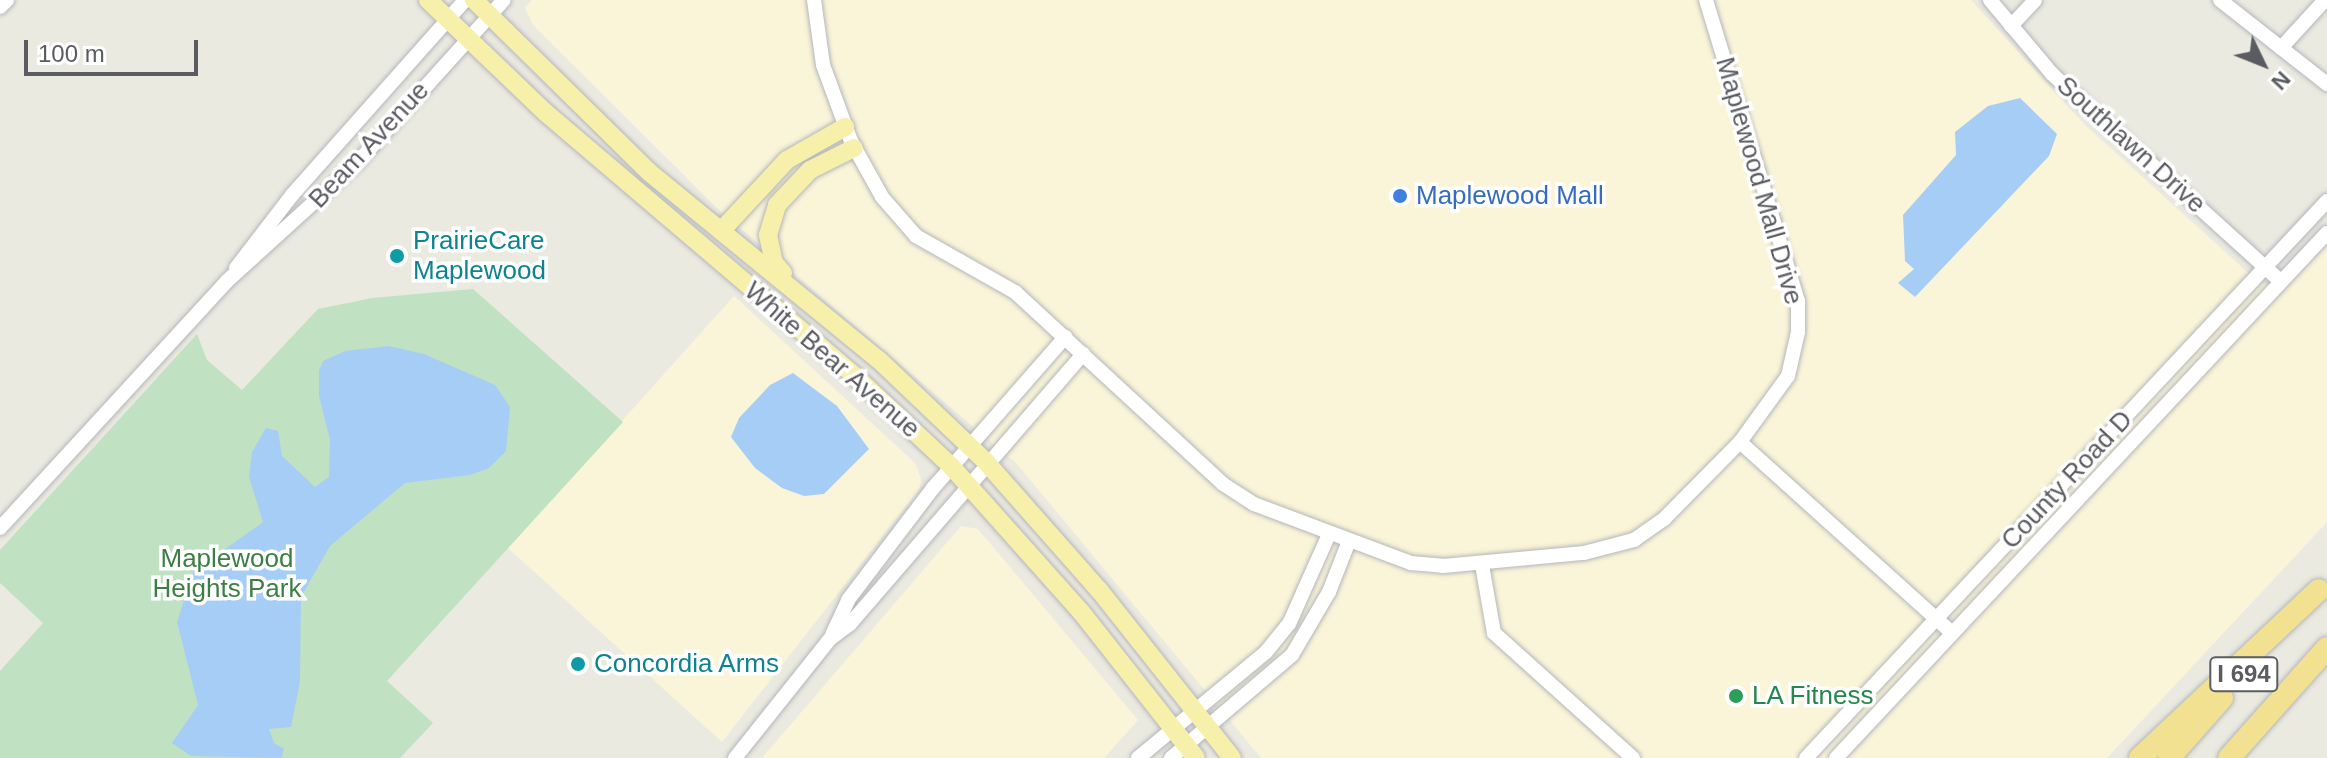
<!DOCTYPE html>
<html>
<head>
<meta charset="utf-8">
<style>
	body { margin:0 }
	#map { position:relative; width:2327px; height:758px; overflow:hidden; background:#ebeae1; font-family:Arial,sans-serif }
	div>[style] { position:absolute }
	.commercial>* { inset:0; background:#faf5d8 }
	.green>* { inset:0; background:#c0e1c2 }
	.water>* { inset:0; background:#a6cdf6 }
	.roads { filter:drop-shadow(0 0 2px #b4b6bb) drop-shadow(0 0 2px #b4b6bb) }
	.minor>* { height:14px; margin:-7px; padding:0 7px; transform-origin:7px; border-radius:7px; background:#fff }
	.major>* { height:18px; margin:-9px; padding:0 9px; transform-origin:9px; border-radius:9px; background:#f7f0ab }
	.highway>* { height:22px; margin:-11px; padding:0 11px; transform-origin:11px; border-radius:11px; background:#f2e191 }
	.dots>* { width:22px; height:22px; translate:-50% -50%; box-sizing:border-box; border:4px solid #fff; border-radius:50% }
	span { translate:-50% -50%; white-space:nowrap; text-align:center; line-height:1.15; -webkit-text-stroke:7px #fff; paint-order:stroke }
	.shield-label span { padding:2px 6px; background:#fff; border:2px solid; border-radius:6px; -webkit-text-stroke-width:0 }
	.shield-label { font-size:24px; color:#5a5c61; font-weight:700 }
	.street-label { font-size:26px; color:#5a5c61 }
	.shop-label { font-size:26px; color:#366cbe }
	.left { translate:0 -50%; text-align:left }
	.culture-label { font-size:26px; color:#0d838f }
	.park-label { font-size:26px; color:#3c7e44 }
	.leisure-label { font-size:26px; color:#27864d }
	.north { position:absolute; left:2223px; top:24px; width:80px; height:80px; -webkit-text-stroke:6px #fff; paint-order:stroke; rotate:133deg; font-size:22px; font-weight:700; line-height:32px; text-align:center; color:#5a5c61 }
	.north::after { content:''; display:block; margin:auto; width:28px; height:36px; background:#5a5c61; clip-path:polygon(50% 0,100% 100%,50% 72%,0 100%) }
	.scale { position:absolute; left:24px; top:40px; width:174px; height:36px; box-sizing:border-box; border:4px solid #5a5c61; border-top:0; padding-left:10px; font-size:24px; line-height:28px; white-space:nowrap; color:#5a5c61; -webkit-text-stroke:6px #fff; paint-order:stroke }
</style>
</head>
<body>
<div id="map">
	<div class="commercial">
		<i style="clip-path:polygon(532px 0,1971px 0,2087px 127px,2255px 279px,2274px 288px,2327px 231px,2327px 522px,2107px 758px,1261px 758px,1017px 464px,717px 208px,533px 25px,525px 8px)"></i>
		<i style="clip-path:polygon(734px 296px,915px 463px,921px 479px,920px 488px,722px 742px,508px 548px)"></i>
		<i style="clip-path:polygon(961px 526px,978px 529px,1138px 720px,1104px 758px,762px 758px)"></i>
	</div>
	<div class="green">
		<i style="clip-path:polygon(473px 289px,623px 422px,387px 681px,433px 723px,400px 758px,0 758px,0 671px,43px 623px,0 583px,0 550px,197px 334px,207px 360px,242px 390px,318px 309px,372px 298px)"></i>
	</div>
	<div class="water">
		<i style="clip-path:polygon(2020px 98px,2057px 134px,2049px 156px,1915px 297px,1898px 283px,1914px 269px,1905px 261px,1903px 215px,1956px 155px,1955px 132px,1988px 106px)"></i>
		<i style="clip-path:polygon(389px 346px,424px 354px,495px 385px,510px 407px,506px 451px,489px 468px,470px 475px,405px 483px,330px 546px,301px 597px,300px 681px,291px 727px,269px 729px,274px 743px,284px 749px,281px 758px,191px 756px,172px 743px,198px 705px,177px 622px,193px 572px,263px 522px,249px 477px,252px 452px,266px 428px,278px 431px,282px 456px,315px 487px,329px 477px,330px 440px,319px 396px,319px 370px,323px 361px,345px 351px)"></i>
		<i style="clip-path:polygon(793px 373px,837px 406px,869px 449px,824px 494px,804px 496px,782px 488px,755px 468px,731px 437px,739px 418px,770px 385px)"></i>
	</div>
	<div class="roads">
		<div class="minor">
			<i style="left:814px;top:0;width:66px;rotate:82.1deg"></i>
			<i style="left:823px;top:65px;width:81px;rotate:69.8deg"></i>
			<i style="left:851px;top:141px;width:64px;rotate:61deg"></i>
			<i style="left:882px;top:197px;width:52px;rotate:48.9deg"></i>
			<i style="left:916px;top:236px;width:114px;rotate:29.5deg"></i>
			<i style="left:1015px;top:292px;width:283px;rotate:42.7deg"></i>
			<i style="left:1223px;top:484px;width:37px;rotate:33deg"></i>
			<i style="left:1254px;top:504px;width:168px;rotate:20.6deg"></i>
			<i style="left:1411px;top:563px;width:32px;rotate:5deg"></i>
			<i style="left:1443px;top:566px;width:142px;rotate:-5.3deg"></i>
			<i style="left:1584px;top:553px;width:52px;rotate:-14.6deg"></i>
			<i style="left:1634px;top:540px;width:37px;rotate:-35deg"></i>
			<i style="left:1664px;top:519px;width:108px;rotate:-45.4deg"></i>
			<i style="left:1740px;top:442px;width:82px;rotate:-54deg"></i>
			<i style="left:1788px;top:376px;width:45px;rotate:-77.2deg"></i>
			<i style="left:1798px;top:332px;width:31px;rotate:-90deg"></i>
			<i style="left:1798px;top:301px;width:315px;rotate:-107deg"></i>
			<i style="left:1990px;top:0;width:97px;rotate:50deg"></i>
			<i style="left:2052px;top:74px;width:309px;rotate:42.2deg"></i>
			<i style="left:2220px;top:0;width:136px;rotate:38.1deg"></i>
			<i style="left:0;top:7px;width:10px;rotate:-45deg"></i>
			<i style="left:2011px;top:26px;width:35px;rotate:-47deg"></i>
			<i style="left:2281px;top:48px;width:65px;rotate:-47.5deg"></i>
			<i style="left:236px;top:268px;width:92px;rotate:-52.5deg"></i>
			<i style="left:292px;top:195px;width:261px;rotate:-48.4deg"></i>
			<i style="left:1740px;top:442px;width:285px;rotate:42deg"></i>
			<i style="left:0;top:528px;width:335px;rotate:-47.4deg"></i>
			<i style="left:227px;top:281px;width:176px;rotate:-42.2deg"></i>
			<i style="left:357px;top:163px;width:219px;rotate:-48deg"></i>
			<i style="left:1482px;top:565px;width:69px;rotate:80deg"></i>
			<i style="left:1494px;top:633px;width:187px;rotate:42deg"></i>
			<i style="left:832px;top:635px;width:38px;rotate:-65deg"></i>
			<i style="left:848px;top:600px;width:141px;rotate:-52.8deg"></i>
			<i style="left:933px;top:488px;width:201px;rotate:-48.8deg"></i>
			<i style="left:735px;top:758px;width:152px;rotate:-51.4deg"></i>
			<i style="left:830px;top:639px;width:25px;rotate:-37deg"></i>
			<i style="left:850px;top:624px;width:357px;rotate:-49.2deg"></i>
			<i style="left:1138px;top:758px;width:166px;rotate:-39.6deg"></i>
			<i style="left:1266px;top:652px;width:36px;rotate:-51deg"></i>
			<i style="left:1289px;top:624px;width:98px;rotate:-66deg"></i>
			<i style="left:1171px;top:758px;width:159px;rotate:-40.4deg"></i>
			<i style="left:1292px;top:655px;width:73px;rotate:-59.6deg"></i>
			<i style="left:1329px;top:592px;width:55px;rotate:-68.6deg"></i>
			<i style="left:1806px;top:758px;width:763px;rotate:-46.91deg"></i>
			<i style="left:1836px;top:758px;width:719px;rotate:-46.92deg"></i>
		</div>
		<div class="major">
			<i style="left:428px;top:0;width:163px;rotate:43.8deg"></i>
			<i style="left:546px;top:113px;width:407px;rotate:40.4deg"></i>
			<i style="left:856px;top:377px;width:130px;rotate:43.1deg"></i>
			<i style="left:951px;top:466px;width:197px;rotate:48.3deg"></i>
			<i style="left:1082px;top:613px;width:184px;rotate:51.8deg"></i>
			<i style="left:474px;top:0;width:245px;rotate:44.5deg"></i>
			<i style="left:649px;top:172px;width:297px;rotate:39.3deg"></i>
			<i style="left:879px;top:360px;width:148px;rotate:43.6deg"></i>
			<i style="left:986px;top:462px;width:171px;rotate:48.6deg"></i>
			<i style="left:1099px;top:590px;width:214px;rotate:51.6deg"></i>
			<i style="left:721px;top:231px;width:97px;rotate:-47.1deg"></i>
			<i style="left:787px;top:160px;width:67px;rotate:-29.6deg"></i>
			<i style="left:783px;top:273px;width:13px;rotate:-132deg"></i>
			<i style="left:774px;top:263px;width:29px;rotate:-102deg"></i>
			<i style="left:768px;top:235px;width:31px;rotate:-73deg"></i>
			<i style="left:777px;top:205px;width:48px;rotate:-46.7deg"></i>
			<i style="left:810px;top:170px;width:49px;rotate:-26.6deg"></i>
		</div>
		<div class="highway">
			<i style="left:2140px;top:758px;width:245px;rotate:-43.2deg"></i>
			<i style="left:2169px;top:758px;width:80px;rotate:-48.5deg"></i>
			<i style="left:2229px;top:758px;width:147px;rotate:-48.3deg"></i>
		</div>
	</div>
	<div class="dots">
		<i style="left:1400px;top:196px;background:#3f7fe0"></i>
		<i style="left:397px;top:256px;background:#0f9aa8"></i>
		<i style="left:578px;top:664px;background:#0f9aa8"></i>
		<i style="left:1736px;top:696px;background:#2e9e5b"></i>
	</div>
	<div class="shield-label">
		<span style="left:2244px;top:674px">I 694</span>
	</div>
	<div class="street-label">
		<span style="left:369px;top:145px;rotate:-47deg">Beam Avenue</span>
		<span style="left:2131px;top:145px;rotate:42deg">Southlawn Drive</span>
		<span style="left:1759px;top:181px;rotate:74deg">Maplewood Mall Drive</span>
		<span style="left:832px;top:360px;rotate:41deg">White Bear Avenue</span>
		<span style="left:2067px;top:480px;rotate:-47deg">County Road D</span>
	</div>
	<div class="shop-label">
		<span class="left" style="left:1416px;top:196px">Maplewood Mall</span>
	</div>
	<div class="culture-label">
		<span class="left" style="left:413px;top:256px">PrairieCare<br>Maplewood</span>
		<span class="left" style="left:594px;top:664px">Concordia Arms</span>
	</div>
	<div class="park-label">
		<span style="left:227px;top:574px">Maplewood<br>Heights Park</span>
	</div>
	<div class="leisure-label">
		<span class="left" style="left:1752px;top:696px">LA Fitness</span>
	</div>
	<div class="north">N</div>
	<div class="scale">100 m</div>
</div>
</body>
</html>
